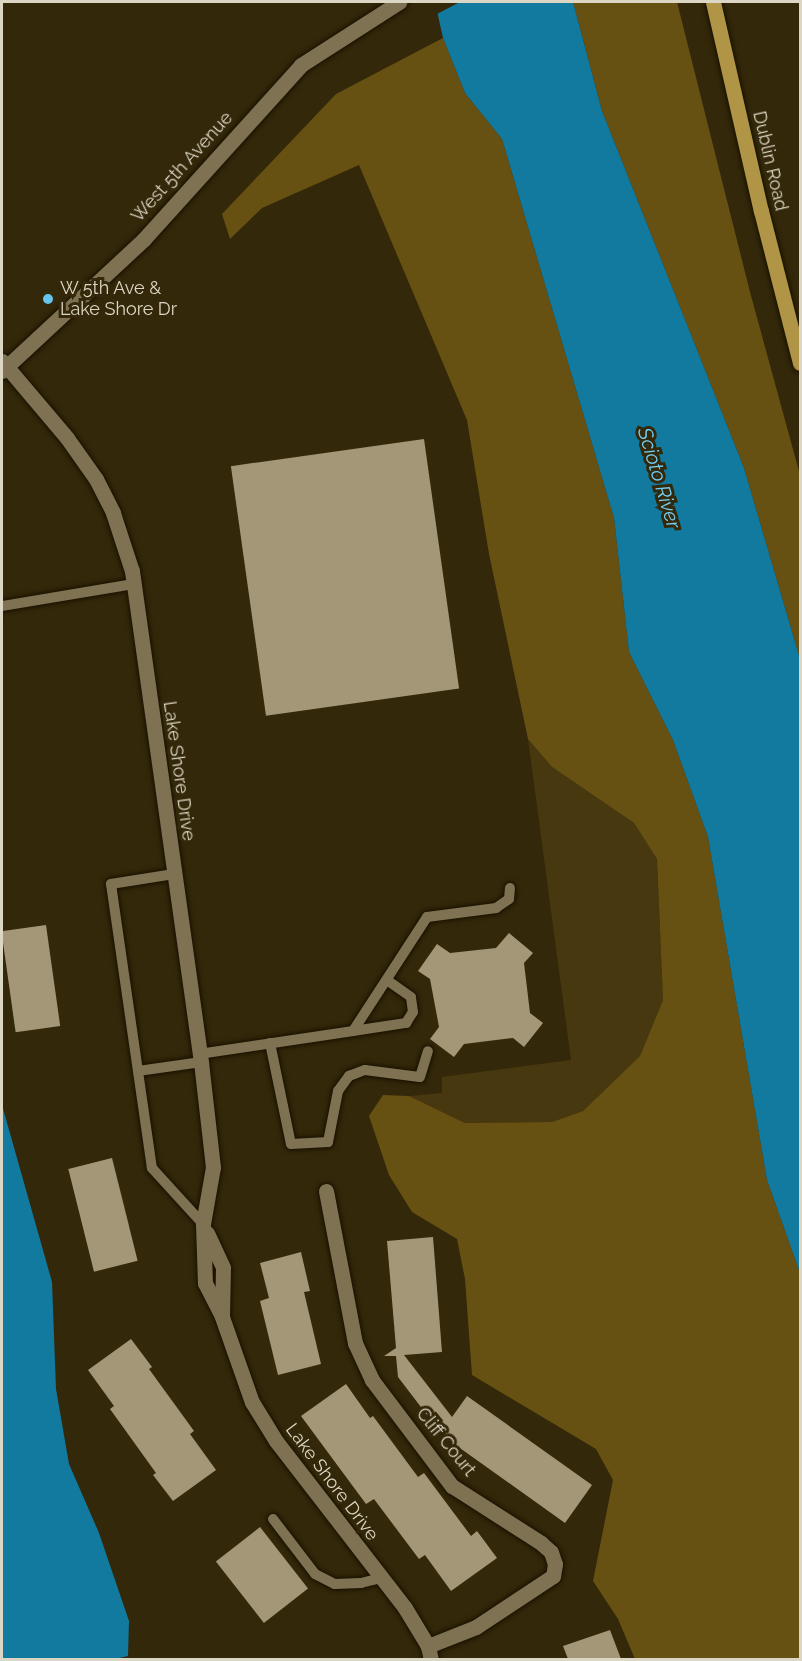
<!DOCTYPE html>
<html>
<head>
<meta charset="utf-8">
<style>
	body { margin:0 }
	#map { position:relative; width:802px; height:1661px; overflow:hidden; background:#332809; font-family:Raleway,sans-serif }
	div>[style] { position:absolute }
	.green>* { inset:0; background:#47380f }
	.forest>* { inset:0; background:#665113 }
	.water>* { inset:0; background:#127a9e }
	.pier>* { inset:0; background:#332809 }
	.building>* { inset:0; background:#a49777; transform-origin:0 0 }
	.roads { filter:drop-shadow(0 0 2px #191100) drop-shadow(0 0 2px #191100) }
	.service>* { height:10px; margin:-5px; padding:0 5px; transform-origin:5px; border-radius:5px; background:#7f7253 }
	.minor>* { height:15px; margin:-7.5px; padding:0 7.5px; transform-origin:7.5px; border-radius:7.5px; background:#7f7253 }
	.secondary>* { height:15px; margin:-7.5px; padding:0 7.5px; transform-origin:7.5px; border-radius:7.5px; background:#7f7253 }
	.primary>* { height:15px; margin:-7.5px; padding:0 7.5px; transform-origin:7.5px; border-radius:7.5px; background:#b19546 }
	.dots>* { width:16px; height:16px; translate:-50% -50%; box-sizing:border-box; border:3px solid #332809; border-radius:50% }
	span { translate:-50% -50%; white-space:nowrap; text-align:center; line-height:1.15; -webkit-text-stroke:6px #332809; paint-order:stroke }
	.street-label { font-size:18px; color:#dcd6c5 }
	.poi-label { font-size:18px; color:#dcd6c5 }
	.left { translate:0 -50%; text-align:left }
	.water-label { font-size:20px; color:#72cff8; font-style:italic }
	.frame { position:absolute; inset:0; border:3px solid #dcd6c5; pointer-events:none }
</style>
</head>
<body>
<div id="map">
	<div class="green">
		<i style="clip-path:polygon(528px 739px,552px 767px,634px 823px,657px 859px,663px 1000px,640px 1056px,583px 1111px,552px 1122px,465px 1123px,409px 1096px,442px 1093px,442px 1077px,571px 1060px)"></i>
	</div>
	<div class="forest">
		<i style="clip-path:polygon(573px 2px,677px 2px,750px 292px,800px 475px,800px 659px,744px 468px,602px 111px)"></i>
		<i style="clip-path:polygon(443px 38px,465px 93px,502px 139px,614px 518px,629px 652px,673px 740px,708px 837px,767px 1180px,800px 1273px,800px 1659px,635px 1659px,618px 1619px,593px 1581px,613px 1480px,596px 1449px,472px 1375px,465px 1279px,457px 1239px,412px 1212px,389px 1175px,369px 1116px,383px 1095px,409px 1096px,465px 1123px,552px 1122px,583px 1111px,640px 1056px,663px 1000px,657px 859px,634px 823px,552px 767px,528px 739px,489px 554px,467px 420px,359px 165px,262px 208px,230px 239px,222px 214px,336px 94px)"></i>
	</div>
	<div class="water">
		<i style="clip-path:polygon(435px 2px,573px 2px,602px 111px,744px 468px,800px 659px,800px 1273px,767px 1180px,708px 837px,673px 740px,629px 652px,614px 518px,502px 139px,465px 93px,443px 38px)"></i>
		<i style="clip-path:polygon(2px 1105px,52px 1282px,56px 1389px,69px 1464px,99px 1533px,129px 1621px,128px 1656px,111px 1660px,2px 1659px)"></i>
	</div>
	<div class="pier">
		<i style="clip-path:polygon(432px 2px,460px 2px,435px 15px)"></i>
	</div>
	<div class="building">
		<i style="left:424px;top:439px;width:252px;height:195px;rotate:82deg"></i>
		<i style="left:46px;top:925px;width:102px;height:45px;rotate:82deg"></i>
		<i style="clip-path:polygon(509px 933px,533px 953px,524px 963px,530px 1013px,543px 1023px,524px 1047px,513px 1038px,464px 1044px,454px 1057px,430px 1039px,439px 1027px,430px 979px,418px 971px,437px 944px,450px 953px,496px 948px)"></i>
		<i style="left:112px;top:1158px;width:106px;height:45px;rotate:76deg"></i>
		<i style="clip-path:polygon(433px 1237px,442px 1352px,404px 1355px,452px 1417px,467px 1396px,592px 1485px,565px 1523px,443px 1436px,398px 1377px,396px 1356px,384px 1356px,396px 1348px,387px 1241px)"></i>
		<i style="clip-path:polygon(301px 1252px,310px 1291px,304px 1292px,321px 1364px,278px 1375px,260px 1301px,269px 1298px,260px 1263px)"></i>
		<i style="clip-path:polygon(131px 1339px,152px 1367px,149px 1369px,194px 1431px,190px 1434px,216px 1470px,173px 1501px,153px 1475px,156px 1473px,110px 1409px,114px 1406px,88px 1370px)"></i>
		<i style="clip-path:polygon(346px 1384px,370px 1418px,373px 1416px,418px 1477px,424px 1473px,471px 1536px,477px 1531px,497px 1558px,451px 1591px,425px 1555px,419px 1559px,374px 1499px,366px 1504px,301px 1416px)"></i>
		<i style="left:260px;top:1527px;width:78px;height:56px;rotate:52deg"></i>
		<i style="clip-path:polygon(610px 1630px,621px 1659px,568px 1659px,563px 1646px)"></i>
	</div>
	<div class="roads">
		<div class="service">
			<i style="left:2px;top:606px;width:133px;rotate:-9.5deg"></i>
			<i style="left:174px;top:874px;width:64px;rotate:171deg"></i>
			<i style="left:111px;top:884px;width:287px;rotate:81.8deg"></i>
			<i style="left:152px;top:1168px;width:76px;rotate:47.7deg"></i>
			<i style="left:353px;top:1031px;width:54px;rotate:-8.6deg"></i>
			<i style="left:406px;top:1023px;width:13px;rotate:-58deg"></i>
			<i style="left:413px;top:1012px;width:15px;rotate:-98deg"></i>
			<i style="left:411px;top:997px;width:28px;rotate:-145deg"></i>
			<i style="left:270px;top:1043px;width:103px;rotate:78.3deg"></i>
			<i style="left:291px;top:1144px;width:37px;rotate:-3deg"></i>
			<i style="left:328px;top:1142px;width:52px;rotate:-78.9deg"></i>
			<i style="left:338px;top:1091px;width:19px;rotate:-54deg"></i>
			<i style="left:349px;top:1076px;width:17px;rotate:-21deg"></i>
			<i style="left:365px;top:1070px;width:55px;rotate:7.3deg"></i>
			<i style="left:420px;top:1077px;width:27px;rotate:-73deg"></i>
			<i style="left:199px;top:1054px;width:156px;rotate:-8.5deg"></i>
			<i style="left:353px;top:1031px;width:136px;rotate:-57deg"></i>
			<i style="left:427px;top:917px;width:70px;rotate:-7.4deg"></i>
			<i style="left:496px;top:908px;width:16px;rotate:-35deg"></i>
			<i style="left:509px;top:899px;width:11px;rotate:-85deg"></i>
			<i style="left:138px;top:1071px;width:64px;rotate:-8.1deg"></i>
			<i style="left:273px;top:1519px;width:69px;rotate:52.6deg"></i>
			<i style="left:315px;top:1574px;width:22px;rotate:27deg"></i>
			<i style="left:335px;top:1584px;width:26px;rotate:-2deg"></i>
			<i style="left:361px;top:1583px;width:21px;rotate:-14deg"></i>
		</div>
		<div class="minor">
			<i style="left:2px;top:361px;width:101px;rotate:49.8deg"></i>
			<i style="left:67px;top:438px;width:50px;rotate:54.7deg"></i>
			<i style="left:96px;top:479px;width:38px;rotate:63deg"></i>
			<i style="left:113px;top:513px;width:61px;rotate:71.9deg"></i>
			<i style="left:132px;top:571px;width:496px;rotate:82deg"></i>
			<i style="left:201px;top:1062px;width:106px;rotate:83.5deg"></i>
			<i style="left:213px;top:1167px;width:58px;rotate:100deg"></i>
			<i style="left:203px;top:1224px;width:59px;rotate:88.1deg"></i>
			<i style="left:205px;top:1283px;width:38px;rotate:63deg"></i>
			<i style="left:222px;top:1317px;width:90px;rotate:70.6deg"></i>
			<i style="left:252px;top:1402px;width:46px;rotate:58.4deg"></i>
			<i style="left:276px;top:1441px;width:211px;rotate:52.3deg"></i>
			<i style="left:405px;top:1608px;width:44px;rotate:58.8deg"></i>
			<i style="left:428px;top:1646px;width:14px;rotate:78deg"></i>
			<i style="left:326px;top:1191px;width:155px;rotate:79.2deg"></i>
			<i style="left:355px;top:1343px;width:41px;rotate:65.3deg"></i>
			<i style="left:372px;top:1380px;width:133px;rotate:53deg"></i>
			<i style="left:452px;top:1486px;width:106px;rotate:32.6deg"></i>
			<i style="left:541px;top:1543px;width:13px;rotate:42deg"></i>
			<i style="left:551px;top:1552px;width:13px;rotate:72deg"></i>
			<i style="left:555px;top:1564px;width:12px;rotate:99deg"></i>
			<i style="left:553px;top:1576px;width:92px;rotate:146.5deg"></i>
			<i style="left:476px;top:1627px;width:52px;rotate:158.4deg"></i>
			<i style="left:207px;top:1233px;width:38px;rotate:65deg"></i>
			<i style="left:223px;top:1268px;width:48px;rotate:91.2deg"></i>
		</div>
		<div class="secondary">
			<i style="left:2px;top:371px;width:194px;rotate:-42.9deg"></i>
			<i style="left:144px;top:239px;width:234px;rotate:-47.9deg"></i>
			<i style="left:301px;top:65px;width:117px;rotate:-32.7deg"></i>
		</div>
		<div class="primary">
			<i style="left:713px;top:2px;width:214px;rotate:77.1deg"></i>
			<i style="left:761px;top:211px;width:157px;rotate:75.6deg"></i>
		</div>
	</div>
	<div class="dots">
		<i style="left:48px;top:299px;background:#65c5ee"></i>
	</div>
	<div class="street-label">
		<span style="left:770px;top:161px;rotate:77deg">Dublin Road</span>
		<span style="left:182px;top:167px;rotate:-48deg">West 5th Avenue</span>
		<span style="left:179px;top:771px;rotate:82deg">Lake Shore Drive</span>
		<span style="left:446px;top:1442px;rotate:51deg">Cliff Court</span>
		<span style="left:332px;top:1482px;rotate:53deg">Lake Shore Drive</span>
	</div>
	<div class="poi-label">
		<span class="left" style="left:60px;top:299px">W 5th Ave &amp;<br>Lake Shore Dr</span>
	</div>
	<div class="water-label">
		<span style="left:659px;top:478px;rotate:73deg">Scioto River</span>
	</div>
	<div class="frame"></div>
</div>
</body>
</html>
